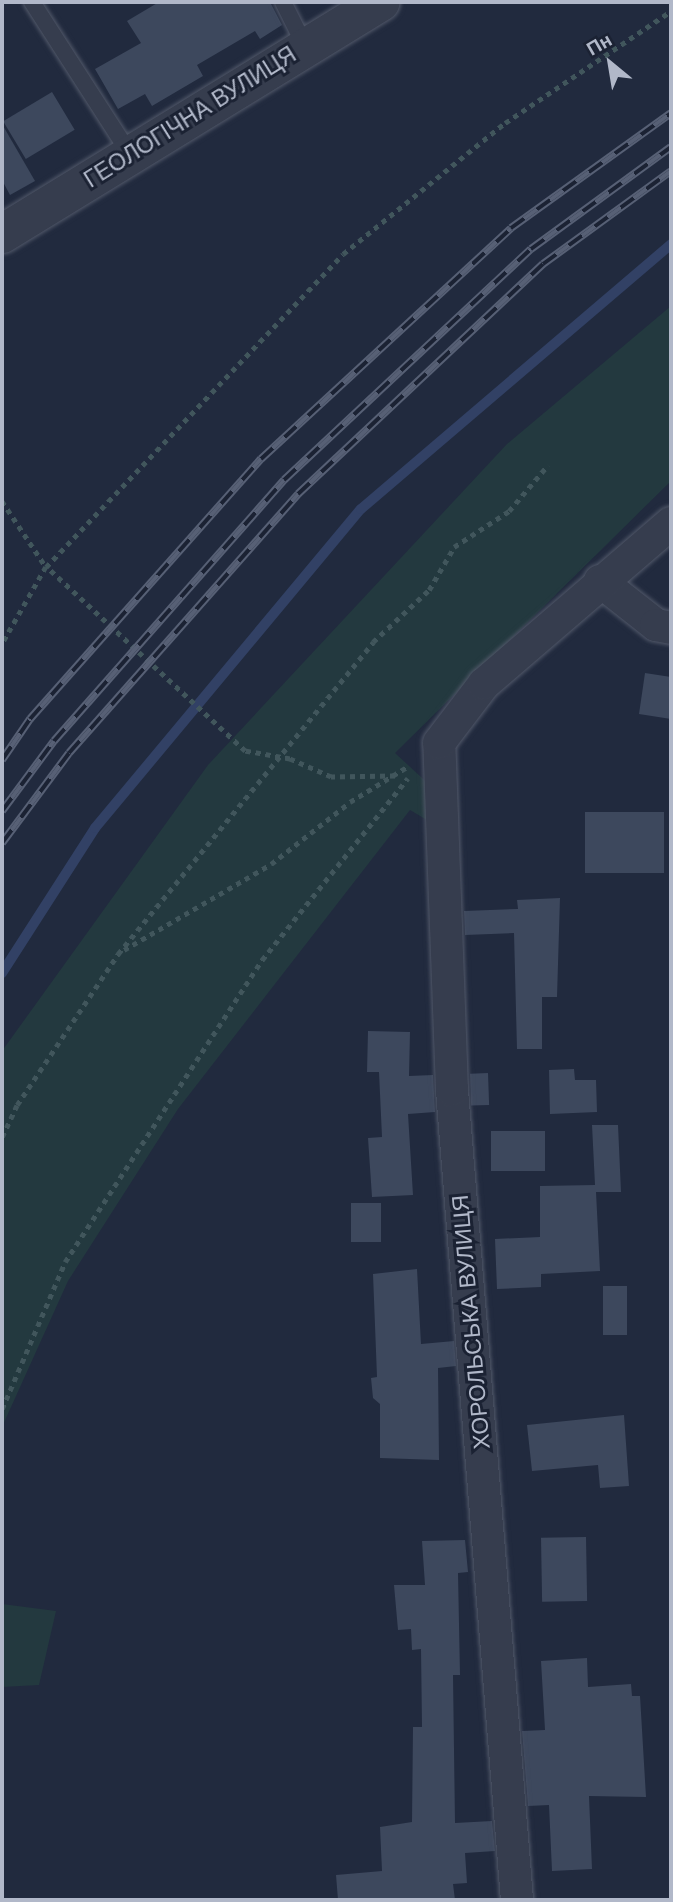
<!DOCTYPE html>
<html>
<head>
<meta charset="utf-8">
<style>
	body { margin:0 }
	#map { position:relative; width:673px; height:1902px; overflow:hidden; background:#212a3e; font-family:Arial,sans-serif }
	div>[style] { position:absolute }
	.green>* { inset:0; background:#23393f }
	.stream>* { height:10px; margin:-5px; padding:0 5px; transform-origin:5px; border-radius:5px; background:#324165 }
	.building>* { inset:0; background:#3d485d; transform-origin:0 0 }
	.path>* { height:4.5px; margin-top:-2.25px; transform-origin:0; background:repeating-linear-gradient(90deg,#41565c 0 5px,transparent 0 10px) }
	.roads { filter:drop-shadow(0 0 2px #515869) drop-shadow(0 0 2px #515869) }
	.service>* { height:16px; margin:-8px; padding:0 8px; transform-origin:8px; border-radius:8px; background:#363d4e }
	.minor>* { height:32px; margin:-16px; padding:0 16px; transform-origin:16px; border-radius:16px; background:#363d4e }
	.tertiary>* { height:38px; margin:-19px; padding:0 19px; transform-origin:19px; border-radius:19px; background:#363d4e }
	.rail>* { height:8px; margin-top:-4px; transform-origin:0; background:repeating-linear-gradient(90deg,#1b2233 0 16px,#576075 0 32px); box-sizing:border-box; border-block:2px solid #576075 }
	span { translate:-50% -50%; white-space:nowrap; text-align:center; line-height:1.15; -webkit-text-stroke:6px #1b2233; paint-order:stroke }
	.street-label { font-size:23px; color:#b1b8c9 }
	.frame { position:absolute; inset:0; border:4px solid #b1b8c9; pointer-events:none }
	.north { position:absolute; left:575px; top:28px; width:70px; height:70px; -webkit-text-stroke:5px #1b2233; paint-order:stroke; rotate:330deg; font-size:19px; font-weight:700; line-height:28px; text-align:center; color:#b1b8c9 }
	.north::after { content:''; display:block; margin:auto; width:24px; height:32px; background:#b1b8c9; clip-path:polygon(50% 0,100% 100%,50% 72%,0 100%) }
</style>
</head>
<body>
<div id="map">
	<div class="green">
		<i style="clip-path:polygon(671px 306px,671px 481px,395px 753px,433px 788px,432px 823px,410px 810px,178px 1109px,68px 1281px,2px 1427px,2px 1051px,208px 765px,507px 444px)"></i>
		<i style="clip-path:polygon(2px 1604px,56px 1611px,39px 1685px,2px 1687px)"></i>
	</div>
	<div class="stream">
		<i style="left:2px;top:973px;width:172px;rotate:-57.3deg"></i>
		<i style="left:95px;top:828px;width:415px;rotate:-50.2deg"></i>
		<i style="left:361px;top:509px;width:408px;rotate:-40.5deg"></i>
	</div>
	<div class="building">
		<i style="clip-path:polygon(159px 2px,270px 2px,282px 25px,260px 39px,255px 31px,197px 65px,203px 76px,152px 106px,145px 94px,118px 109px,95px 69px,141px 43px,127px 21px)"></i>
		<i style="left:52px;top:92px;width:44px;height:57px;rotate:59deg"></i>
		<i style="clip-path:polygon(2px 124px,35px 181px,10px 195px,2px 180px)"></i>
		<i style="clip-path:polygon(645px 673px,671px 677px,671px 719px,639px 714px)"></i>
		<i style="left:664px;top:812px;width:61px;height:79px;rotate:90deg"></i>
		<i style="clip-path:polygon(560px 898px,557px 997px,542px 997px,542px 1049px,517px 1049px,514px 933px,465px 935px,464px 911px,518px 909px,517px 900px)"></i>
		<i style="clip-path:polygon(368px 1031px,410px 1032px,409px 1076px,433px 1075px,435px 1112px,408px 1114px,413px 1195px,372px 1197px,368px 1138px,382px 1137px,379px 1072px,367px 1072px)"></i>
		<i style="clip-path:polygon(574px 1069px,575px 1080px,596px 1080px,597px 1112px,550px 1114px,549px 1070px)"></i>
		<i style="left:488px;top:1073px;width:32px;height:18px;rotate:88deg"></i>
		<i style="clip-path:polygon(592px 1125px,618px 1125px,621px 1192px,596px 1192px,600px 1271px,541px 1274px,541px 1287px,497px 1289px,495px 1239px,540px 1237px,540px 1186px,595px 1185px)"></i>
		<i style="left:491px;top:1131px;width:54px;height:40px"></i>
		<i style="left:351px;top:1203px;width:30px;height:39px"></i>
		<i style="clip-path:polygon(417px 1269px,421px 1344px,454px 1341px,456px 1366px,438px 1368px,439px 1460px,380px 1458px,380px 1404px,373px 1398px,371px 1378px,377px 1377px,373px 1274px)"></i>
		<i style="left:603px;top:1286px;width:24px;height:49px"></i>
		<i style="clip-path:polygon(624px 1415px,629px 1486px,600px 1488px,598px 1465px,532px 1471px,527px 1425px)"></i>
		<i style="left:586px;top:1537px;width:64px;height:45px;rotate:89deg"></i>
		<i style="clip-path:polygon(465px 1540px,468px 1572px,458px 1573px,460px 1675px,453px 1675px,455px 1823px,492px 1821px,495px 1851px,465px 1853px,467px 1883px,453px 1884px,455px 1900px,338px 1900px,336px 1875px,382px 1871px,380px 1827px,412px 1822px,413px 1727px,422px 1727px,421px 1649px,412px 1650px,411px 1629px,398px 1630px,394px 1585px,425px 1585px,422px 1541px)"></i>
		<i style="clip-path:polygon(587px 1658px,588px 1687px,631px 1684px,632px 1696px,640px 1696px,646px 1797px,589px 1796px,592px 1869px,552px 1871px,549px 1805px,528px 1806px,522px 1731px,545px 1730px,541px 1661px)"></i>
	</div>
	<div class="path">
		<i style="left:2px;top:501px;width:79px;rotate:56.3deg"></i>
		<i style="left:46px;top:567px;width:89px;rotate:119.7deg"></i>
		<i style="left:395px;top:776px;width:64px;rotate:179.1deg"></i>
		<i style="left:331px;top:777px;width:45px;rotate:-156.3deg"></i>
		<i style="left:290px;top:759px;width:46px;rotate:-169.9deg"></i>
		<i style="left:245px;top:751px;width:271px;rotate:-137.2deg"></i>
		<i style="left:46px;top:567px;width:431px;rotate:-46.5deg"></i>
		<i style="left:343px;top:254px;width:208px;rotate:-39deg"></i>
		<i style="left:505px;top:123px;width:200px;rotate:-34deg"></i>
		<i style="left:124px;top:950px;width:170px;rotate:-30.3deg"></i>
		<i style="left:271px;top:864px;width:100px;rotate:-38.1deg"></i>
		<i style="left:350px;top:802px;width:67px;rotate:-31.6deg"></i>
		<i style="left:2px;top:1137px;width:35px;rotate:-65deg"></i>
		<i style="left:17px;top:1105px;width:182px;rotate:-56.2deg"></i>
		<i style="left:118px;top:954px;width:403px;rotate:-50.7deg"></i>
		<i style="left:373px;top:642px;width:76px;rotate:-42.9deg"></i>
		<i style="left:429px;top:590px;width:50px;rotate:-59.8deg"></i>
		<i style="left:454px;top:547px;width:66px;rotate:-33.2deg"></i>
		<i style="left:509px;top:511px;width:60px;rotate:-49.7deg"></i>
		<i style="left:2px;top:1409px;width:160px;rotate:-66.8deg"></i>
		<i style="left:65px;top:1262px;width:361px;rotate:-56.9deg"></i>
		<i style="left:262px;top:960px;width:233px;rotate:-51.3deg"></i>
	</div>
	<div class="roads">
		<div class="service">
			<i style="left:32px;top:2px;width:181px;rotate:57.2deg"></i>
			<i style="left:283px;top:2px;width:49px;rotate:63.4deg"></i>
		</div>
		<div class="minor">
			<i style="left:600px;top:581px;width:71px;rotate:38.2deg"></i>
			<i style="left:656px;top:625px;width:15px;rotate:11deg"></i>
			<i style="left:517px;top:1900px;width:813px;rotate:-94.59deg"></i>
			<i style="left:452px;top:1090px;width:347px;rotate:-92.1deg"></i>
			<i style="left:439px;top:743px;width:74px;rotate:-52.7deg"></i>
			<i style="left:484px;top:684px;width:247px;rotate:-40.7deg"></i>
		</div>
		<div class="tertiary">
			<i style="left:2px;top:234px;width:444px;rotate:-31.5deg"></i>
		</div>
	</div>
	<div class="rail">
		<i style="left:2px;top:760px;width:50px;rotate:-55.7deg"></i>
		<i style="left:30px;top:719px;width:348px;rotate:-48.4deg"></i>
		<i style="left:261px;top:459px;width:340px;rotate:-42.7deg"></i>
		<i style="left:511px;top:228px;width:197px;rotate:-35.7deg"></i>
		<i style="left:2px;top:811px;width:87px;rotate:-53.4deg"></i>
		<i style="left:54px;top:741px;width:348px;rotate:-48.6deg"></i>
		<i style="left:284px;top:480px;width:338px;rotate:-43.1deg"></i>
		<i style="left:531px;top:249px;width:173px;rotate:-36.1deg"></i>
		<i style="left:2px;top:843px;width:112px;rotate:-53.3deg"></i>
		<i style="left:69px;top:753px;width:346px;rotate:-48.5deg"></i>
		<i style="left:298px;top:494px;width:336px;rotate:-43.2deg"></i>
		<i style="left:543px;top:264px;width:158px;rotate:-36deg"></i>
	</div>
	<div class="street-label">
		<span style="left:190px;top:117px;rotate:-32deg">ГЕОЛОГІЧНА ВУЛИЦЯ</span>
		<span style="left:471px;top:1322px;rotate:-95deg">ХОРОЛЬСЬКА ВУЛИЦЯ</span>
	</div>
	<div class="frame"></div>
	<div class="north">Пн</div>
</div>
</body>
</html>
